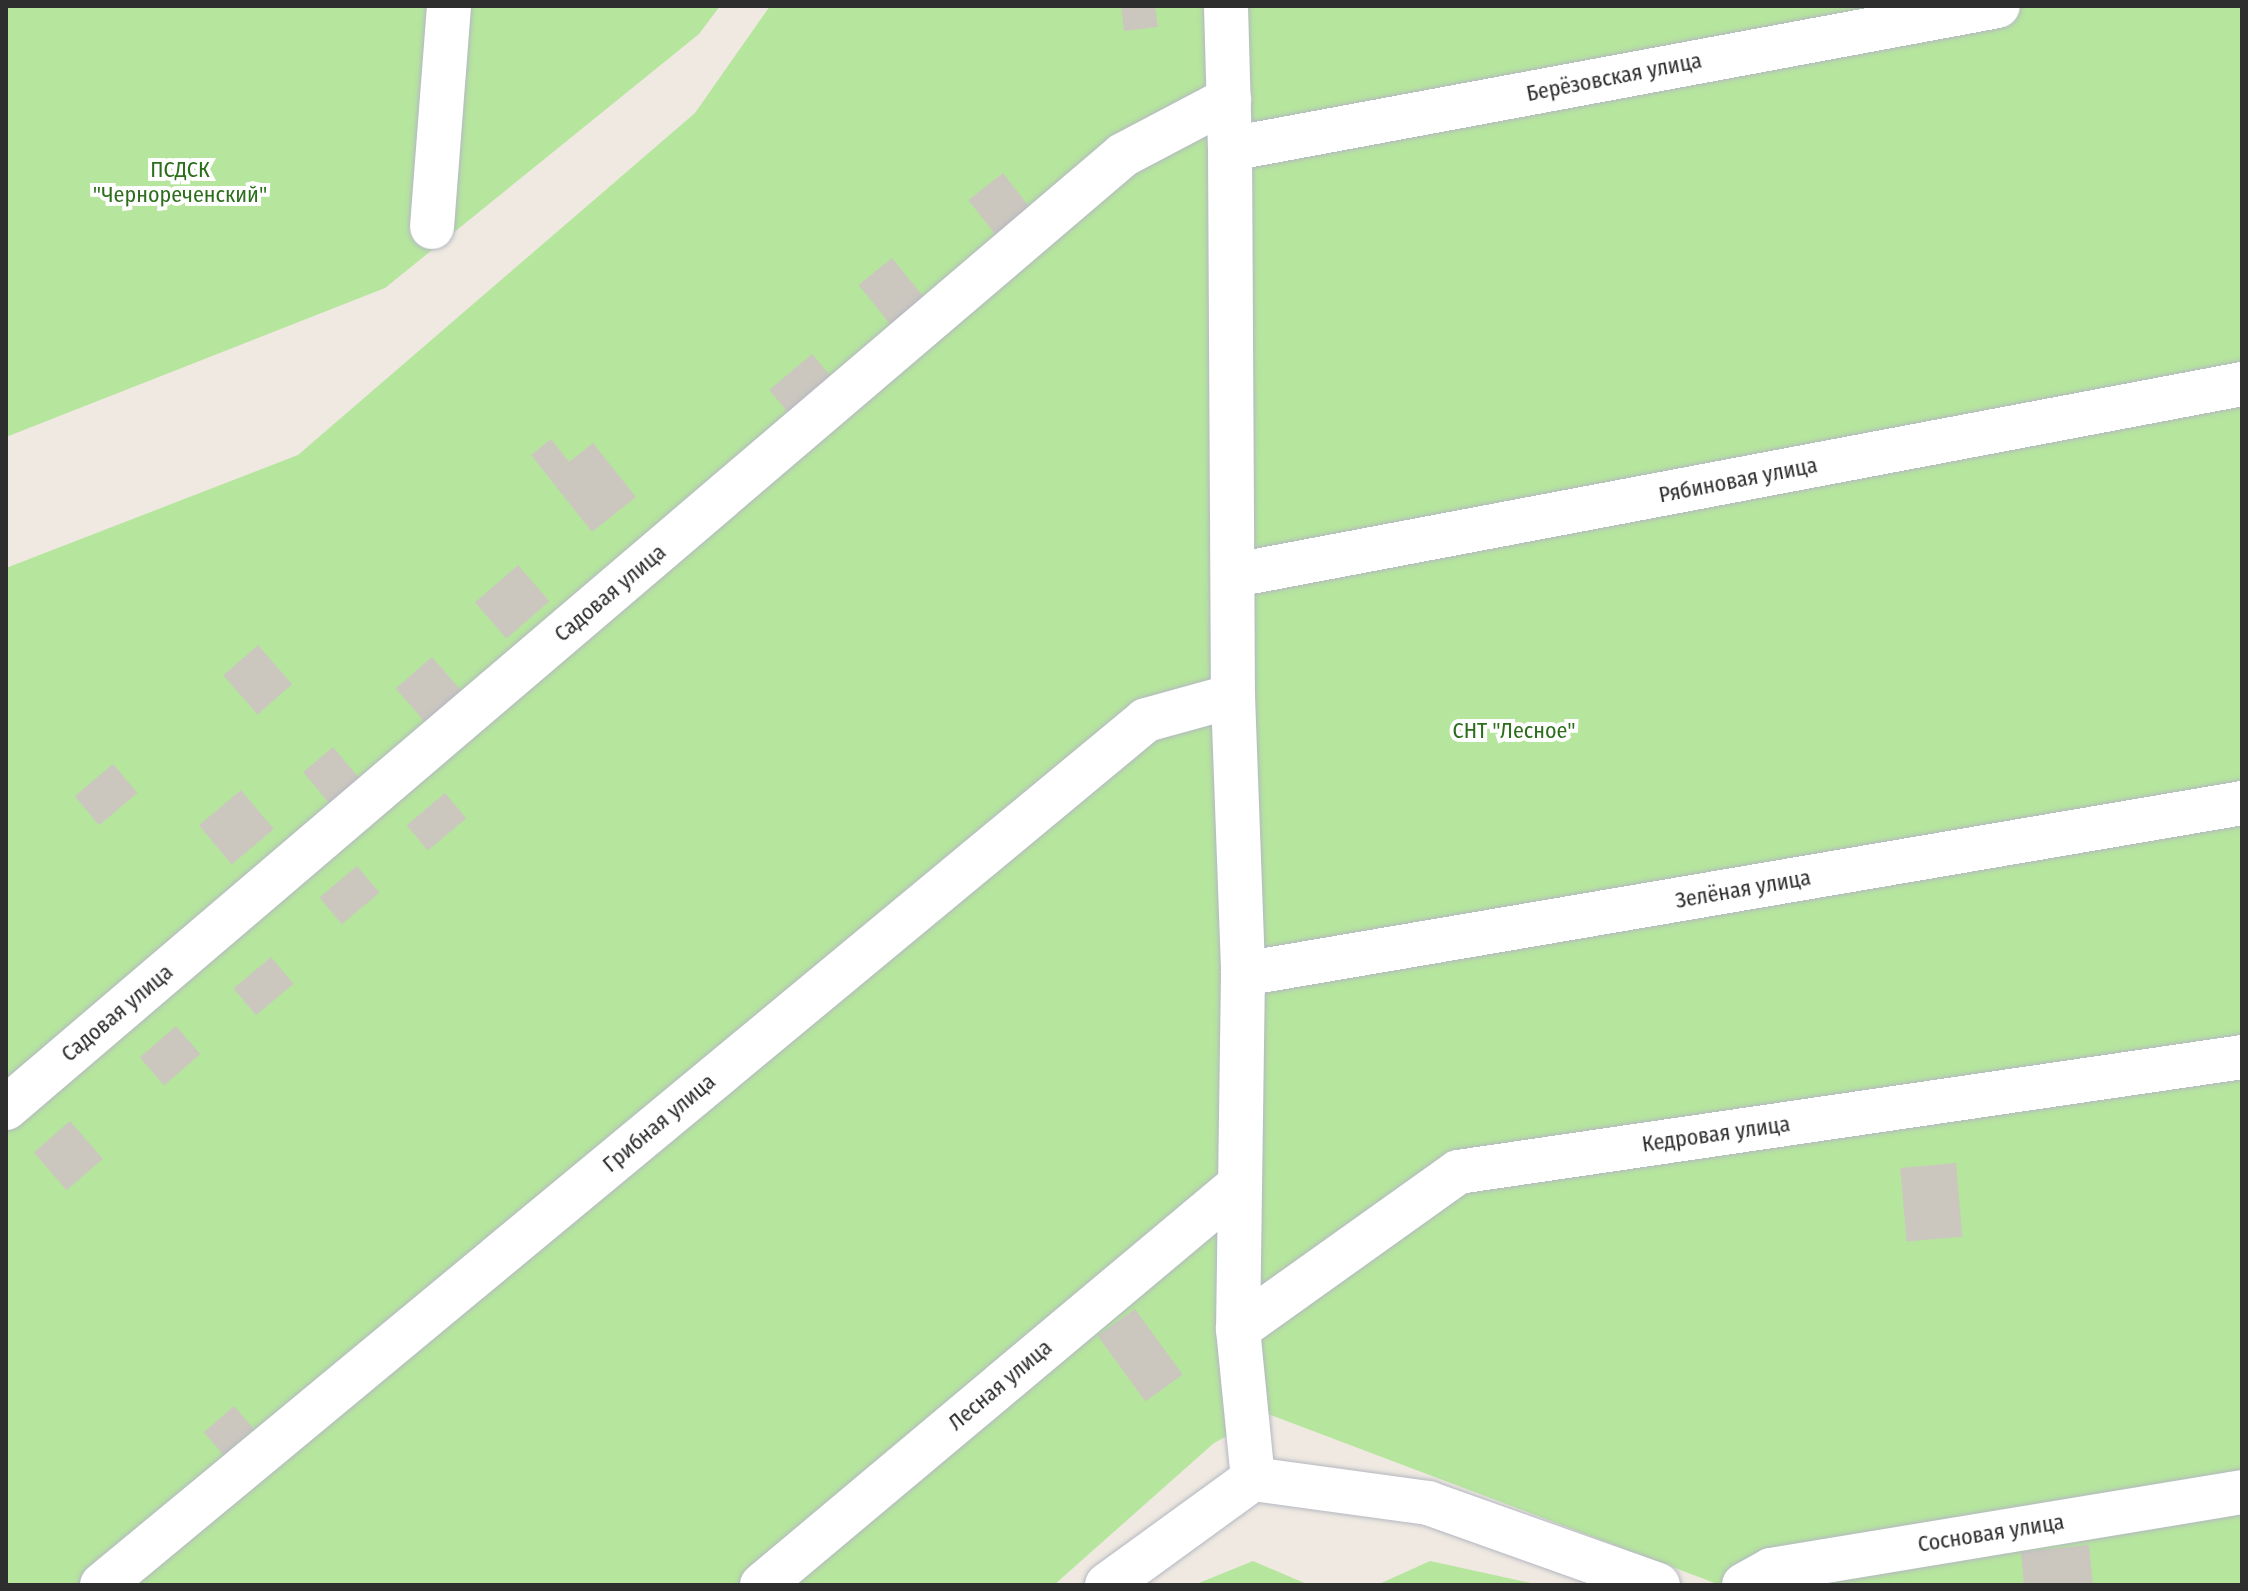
<!DOCTYPE html>
<html>
<head>
<meta charset="utf-8">
<style>
	body { margin:0 }
	#map { position:relative; width:2248px; height:1591px; overflow:hidden; background:#efe9e1; font-family:"Fira Sans Condensed",sans-serif }
	div>[style] { position:absolute }
	.green>* { inset:0; background:#b6e59e }
	.building>* { inset:0; background:#cbc7bf; transform-origin:0 0 }
	.roads { filter:drop-shadow(0 0 2px #b4b7c1) drop-shadow(0 0 2px #b4b7c1) }
	.street>* { height:44px; margin:-22px; padding:0 22px; transform-origin:22px; border-radius:22px; background:#fff }
	span { translate:-50% -50%; white-space:nowrap; text-align:center; line-height:1.15; -webkit-text-stroke:8px #fff; paint-order:stroke }
	.street-label { font-size:22px; color:#2e2e2e }
	.park-label { font-size:22px; color:#2c6e1b }
	.frame { position:absolute; inset:0; border:8px solid #2e2e2e; pointer-events:none }
</style>
</head>
<body>
<div id="map">
	<div class="green">
		<i style="clip-path:polygon(6px 6px,720px 6px,699px 34px,385px 288px,6px 437px)"></i>
		<i style="clip-path:polygon(770px 6px,2242px 6px,2242px 1585px,1720px 1585px,1268px 1414px,1214px 1443px,1054px 1585px,6px 1585px,6px 568px,298px 455px,695px 113px)"></i>
		<i style="clip-path:polygon(1253px 1561px,1309px 1585px,1194px 1585px)"></i>
		<i style="clip-path:polygon(1430px 1561px,1540px 1585px,1377px 1585px)"></i>
	</div>
	<div class="building">
		<i style="clip-path:polygon(1121px 6px,1155px 6px,1158px 27px,1124px 31px)"></i>
		<i style="left:1003px;top:173px;width:47px;height:44px;rotate:52deg"></i>
		<i style="left:892px;top:258px;width:58px;height:43px;rotate:51deg"></i>
		<i style="left:812px;top:354px;width:38px;height:56px;rotate:50deg"></i>
		<i style="clip-path:polygon(551px 439px,569px 462px,593px 443px,636px 497px,592px 532px,531px 455px)"></i>
		<i style="left:518px;top:565px;width:48px;height:57px;rotate:49deg"></i>
		<i style="left:258px;top:645px;width:52px;height:46px;rotate:49deg"></i>
		<i style="left:432px;top:657px;width:46px;height:48px;rotate:49deg"></i>
		<i style="left:333px;top:747px;width:51px;height:39px;rotate:50deg"></i>
		<i style="left:113px;top:764px;width:38px;height:50px;rotate:50deg"></i>
		<i style="left:241px;top:790px;width:51px;height:55px;rotate:50deg"></i>
		<i style="left:445px;top:793px;width:33px;height:50px;rotate:50deg"></i>
		<i style="left:357px;top:866px;width:35px;height:49px;rotate:50deg"></i>
		<i style="left:271px;top:957px;width:35px;height:49px;rotate:50deg"></i>
		<i style="left:176px;top:1026px;width:37px;height:48px;rotate:49deg"></i>
		<i style="left:70px;top:1121px;width:50px;height:48px;rotate:49deg"></i>
		<i style="left:1956px;top:1163px;width:74px;height:56px;rotate:85deg"></i>
		<i style="left:1135px;top:1309px;width:81px;height:46px;rotate:54deg"></i>
		<i style="left:234px;top:1406px;width:30px;height:40px;rotate:49deg"></i>
		<i style="clip-path:polygon(2089px 1545px,2093px 1585px,2024px 1585px,2021px 1552px)"></i>
	</div>
	<div class="roads">
		<div class="street">
			<i style="left:1226px;top:6px;width:143px;rotate:88.4deg"></i>
			<i style="left:1230px;top:149px;width:547px;rotate:89.69deg"></i>
			<i style="left:1233px;top:696px;width:278px;rotate:87.9deg"></i>
			<i style="left:1243px;top:974px;width:355px;rotate:90.8deg"></i>
			<i style="left:1238px;top:1329px;width:151px;rotate:84.3deg"></i>
			<i style="left:1230px;top:149px;width:781px;rotate:-10.55deg"></i>
			<i style="left:432px;top:227px;width:222px;rotate:-85.6deg"></i>
			<i style="left:1235px;top:575px;width:1025px;rotate:-10.74deg"></i>
			<i style="left:1243px;top:974px;width:1014px;rotate:-9.71deg"></i>
			<i style="left:6px;top:1108px;width:1468px;rotate:-40.47deg"></i>
			<i style="left:1123px;top:155px;width:120px;rotate:-27.8deg"></i>
			<i style="left:1238px;top:1329px;width:270px;rotate:-35.5deg"></i>
			<i style="left:1458px;top:1172px;width:792px;rotate:-8.34deg"></i>
			<i style="left:102px;top:1585px;width:1356px;rotate:-39.64deg"></i>
			<i style="left:1146px;top:720px;width:90px;rotate:-15.4deg"></i>
			<i style="left:762px;top:1585px;width:621px;rotate:-39.97deg"></i>
			<i style="left:1107px;top:1585px;width:180px;rotate:-36deg"></i>
			<i style="left:1253px;top:1479px;width:177px;rotate:7.8deg"></i>
			<i style="left:1428px;top:1503px;width:244px;rotate:19.6deg"></i>
			<i style="left:1744px;top:1585px;width:31px;rotate:-29deg"></i>
			<i style="left:1771px;top:1570px;width:477px;rotate:-9.4deg"></i>
		</div>
	</div>
	<div class="street-label">
		<span style="left:1614px;top:77px;rotate:-11deg">Берёзовская улица</span>
		<span style="left:1738px;top:480px;rotate:-11deg">Рябиновая улица</span>
		<span style="left:610px;top:593px;rotate:-40deg">Садовая улица</span>
		<span style="left:1743px;top:889px;rotate:-10deg">Зелёная улица</span>
		<span style="left:117px;top:1013px;rotate:-40deg">Садовая улица</span>
		<span style="left:659px;top:1123px;rotate:-40deg">Грибная улица</span>
		<span style="left:1716px;top:1134px;rotate:-8deg">Кедровая улица</span>
		<span style="left:1000px;top:1385px;rotate:-40deg">Лесная улица</span>
		<span style="left:1991px;top:1533px;rotate:-9deg">Сосновая улица</span>
	</div>
	<div class="park-label">
		<span style="left:180px;top:182px">ПСДСК<br>"Чернореченский"</span>
		<span style="left:1514px;top:731px">СНТ "Лесное"</span>
	</div>
	<div class="frame"></div>
</div>
</body>
</html>
